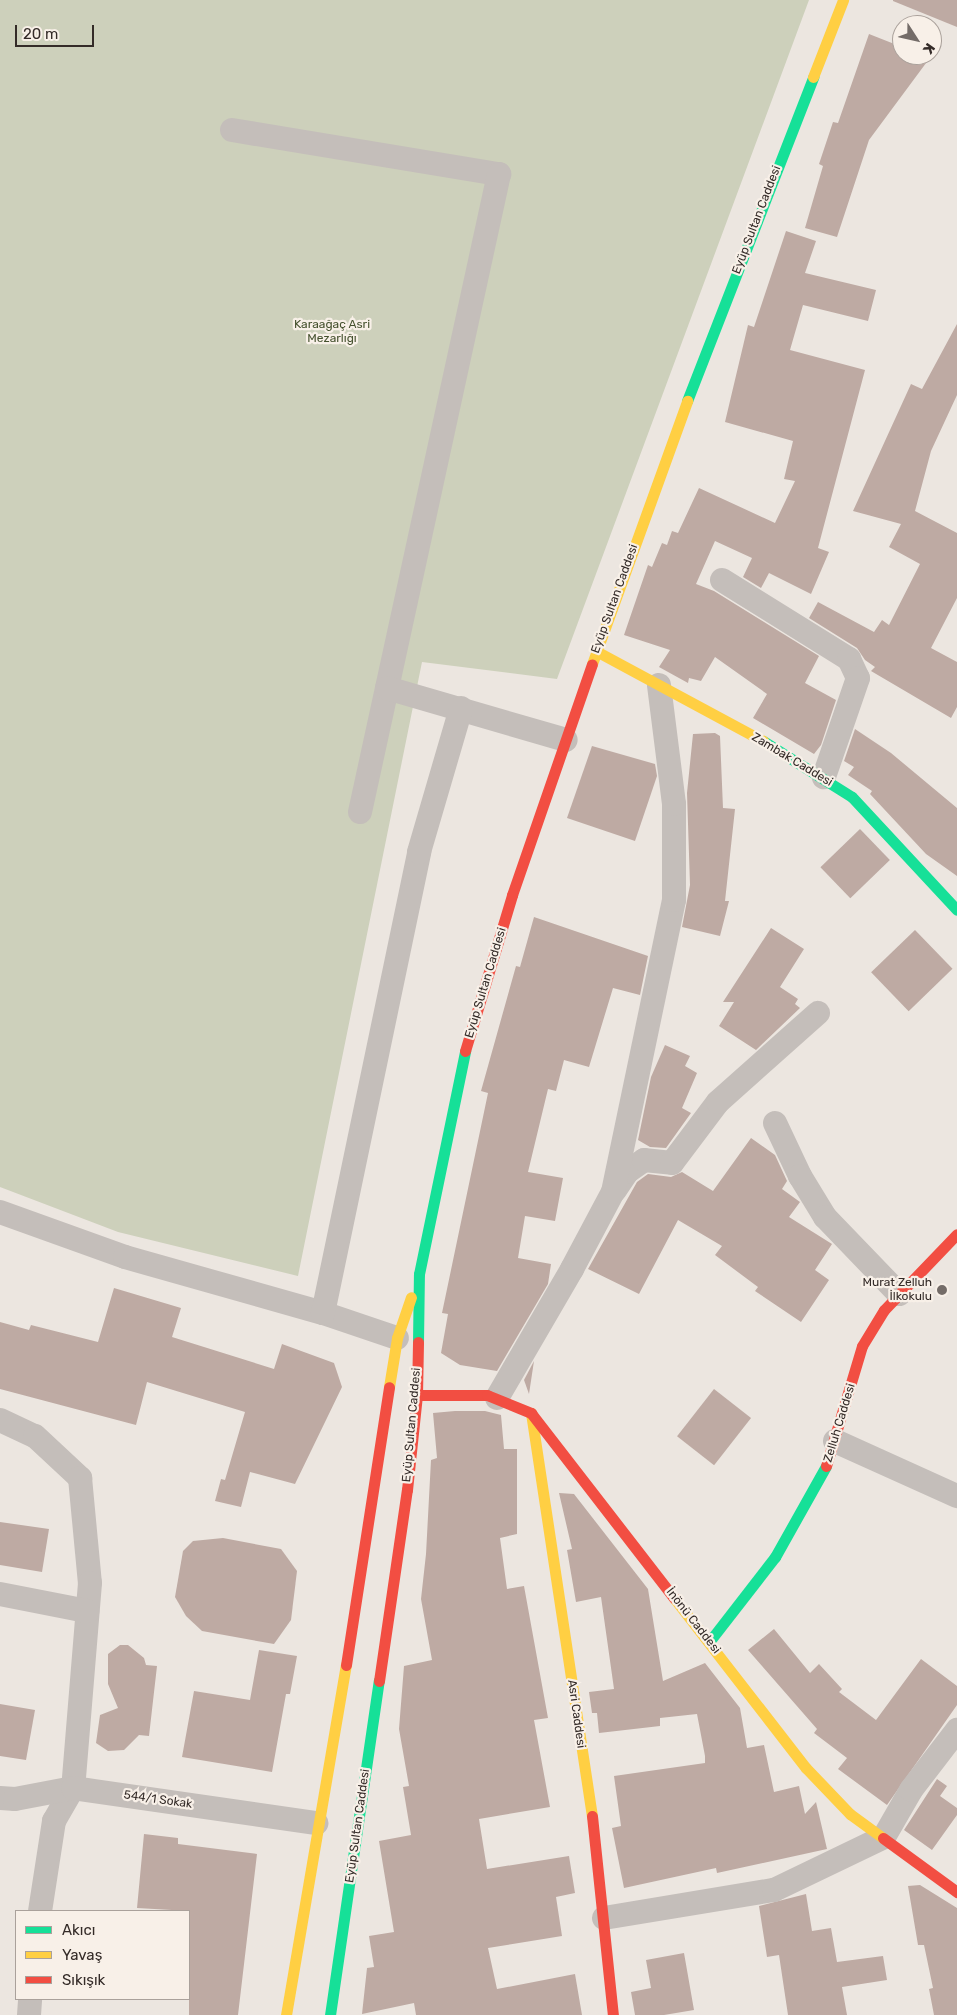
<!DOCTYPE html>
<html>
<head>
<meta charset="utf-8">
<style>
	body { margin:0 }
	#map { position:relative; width:957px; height:2015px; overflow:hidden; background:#ece6e0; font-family:Rubik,sans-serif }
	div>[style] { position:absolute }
	.green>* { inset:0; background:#cdd0bb }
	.building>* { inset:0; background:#beaaa3; transform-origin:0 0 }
	.street>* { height:24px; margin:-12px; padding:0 12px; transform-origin:12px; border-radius:12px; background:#c4beba }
	.fast>* { height:11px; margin:-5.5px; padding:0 5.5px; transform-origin:5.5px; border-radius:5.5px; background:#16e098 }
	.slow>* { height:11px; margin:-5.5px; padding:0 5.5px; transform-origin:5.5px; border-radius:5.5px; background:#ffcf43 }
	.jam>* { height:11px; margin:-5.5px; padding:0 5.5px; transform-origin:5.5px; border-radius:5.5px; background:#f24e42 }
	.dots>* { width:14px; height:14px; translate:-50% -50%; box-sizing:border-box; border:2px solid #f8f0e8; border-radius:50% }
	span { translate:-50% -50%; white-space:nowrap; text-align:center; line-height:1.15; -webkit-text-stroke:4.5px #f8f0e8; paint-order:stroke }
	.street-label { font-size:12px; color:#342b28 }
	.park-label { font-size:12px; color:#45512e }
	.poi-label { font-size:12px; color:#342b28 }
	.right { translate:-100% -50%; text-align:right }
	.legend { position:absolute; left:15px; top:1910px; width:175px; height:90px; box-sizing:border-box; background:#f8f0e8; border:1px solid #aaa19b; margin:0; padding:6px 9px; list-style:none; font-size:15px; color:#342b28 }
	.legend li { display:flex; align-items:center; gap:10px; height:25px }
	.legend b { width:25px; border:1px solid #aaa19b }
	.north { position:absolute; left:892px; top:15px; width:50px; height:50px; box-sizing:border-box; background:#f8f0e8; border:1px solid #aaa19b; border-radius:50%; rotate:125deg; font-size:14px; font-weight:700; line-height:20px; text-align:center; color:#342b28 }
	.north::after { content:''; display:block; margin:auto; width:18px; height:22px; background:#746c68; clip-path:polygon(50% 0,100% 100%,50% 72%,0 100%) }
	.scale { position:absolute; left:15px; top:25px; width:79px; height:22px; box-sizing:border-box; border:2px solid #342b28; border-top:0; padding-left:6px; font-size:15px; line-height:18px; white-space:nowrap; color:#342b28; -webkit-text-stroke:4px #f8f0e8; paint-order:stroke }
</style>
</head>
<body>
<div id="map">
	<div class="green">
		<i style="clip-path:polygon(0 0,809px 0,557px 679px,422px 662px,298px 1276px,118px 1232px,0 1187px)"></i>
	</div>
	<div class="building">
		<i style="clip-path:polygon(893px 0,957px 0,957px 27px,893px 1px)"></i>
		<i style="clip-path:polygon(869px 34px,902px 47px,902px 55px,932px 55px,869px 140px,837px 237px,805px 228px,823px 166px,819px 164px,833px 122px,838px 123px)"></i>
		<i style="clip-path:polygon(786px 231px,816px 241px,805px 273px,876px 290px,868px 321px,803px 305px,790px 350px,865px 370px,818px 548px,829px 552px,811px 594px,769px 573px,761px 588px,743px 577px,752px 558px,715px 541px,696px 584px,714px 591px,819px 656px,805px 683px,836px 700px,821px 745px,814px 754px,753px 718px,767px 694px,715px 657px,701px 681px,689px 678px,688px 683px,659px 667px,670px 650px,624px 635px,648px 565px,652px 567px,662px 543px,667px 545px,672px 531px,678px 533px,699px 488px,775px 523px,795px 481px,784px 479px,793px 441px,725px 422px,748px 325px,754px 327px)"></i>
		<i style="clip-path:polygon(957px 324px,957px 395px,931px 451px,915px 511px,957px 533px,957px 598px,931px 648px,957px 662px,957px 707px,951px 718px,871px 671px,875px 667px,865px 660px,857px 648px,809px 618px,818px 602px,874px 632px,882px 620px,889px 625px,920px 564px,889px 547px,901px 524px,853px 511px,911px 384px,922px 389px)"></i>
		<i style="clip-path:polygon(855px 729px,891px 753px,957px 808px,957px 876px,926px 854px,870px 794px,872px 791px,848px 775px,854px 767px,844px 761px)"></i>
		<i style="clip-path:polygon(715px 733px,720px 736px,723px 808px,735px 809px,725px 901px,729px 901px,720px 936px,682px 927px,690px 885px,687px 793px,693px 734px)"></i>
		<i style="clip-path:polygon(592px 746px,655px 764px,657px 776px,635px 841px,567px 818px)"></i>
		<i style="left:860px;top:829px;width:43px;height:55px;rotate:46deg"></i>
		<i style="clip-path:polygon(534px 917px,648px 956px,640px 995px,613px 988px,589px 1067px,564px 1060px,556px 1091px,548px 1089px,528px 1172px,563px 1178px,555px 1221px,525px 1216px,518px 1258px,551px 1264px,548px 1284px,497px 1371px,460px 1365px,441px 1353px,448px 1314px,442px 1313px,488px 1093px,481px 1091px,516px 966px,520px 967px)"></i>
		<i style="clip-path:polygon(771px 928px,804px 949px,780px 987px,798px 999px,795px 1004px,800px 1008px,756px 1050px,719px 1026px,734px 1002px,723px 1002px)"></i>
		<i style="left:915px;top:930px;width:54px;height:61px;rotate:46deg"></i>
		<i style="clip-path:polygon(665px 1045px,690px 1056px,685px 1066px,697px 1073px,682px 1108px,691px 1113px,666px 1148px,650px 1147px,638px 1140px,651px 1077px)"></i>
		<i style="clip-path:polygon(751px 1138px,775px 1155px,787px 1181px,782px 1189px,800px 1202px,789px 1217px,832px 1244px,815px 1270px,829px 1280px,801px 1322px,755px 1291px,758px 1287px,715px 1255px,722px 1246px,678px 1220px,639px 1294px,588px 1269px,637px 1182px,648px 1174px,671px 1177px,682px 1172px,713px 1191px)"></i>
		<i style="clip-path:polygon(114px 1288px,181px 1308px,172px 1337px,274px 1369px,282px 1344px,334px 1363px,342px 1387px,295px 1484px,250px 1472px,241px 1507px,215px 1501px,221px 1479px,225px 1480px,245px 1412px,147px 1382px,136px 1425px,0 1389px,0 1322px,29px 1330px,31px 1325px,98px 1342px)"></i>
		<i style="clip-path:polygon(534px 1361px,529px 1394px,524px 1380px)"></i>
		<i style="left:714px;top:1389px;width:47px;height:60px;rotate:38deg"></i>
		<i style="clip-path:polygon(455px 1411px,485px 1411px,501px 1415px,504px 1449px,517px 1449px,517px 1534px,500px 1538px,507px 1589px,524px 1586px,548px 1718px,534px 1720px,550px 1807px,479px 1819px,487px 1869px,569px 1856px,575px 1893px,556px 1897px,562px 1936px,488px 1948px,497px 1989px,575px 1974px,582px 2015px,416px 2015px,414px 2003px,362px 2014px,367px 1968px,374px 1967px,369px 1936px,394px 1932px,379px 1841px,411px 1835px,403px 1787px,409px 1786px,399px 1729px,404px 1666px,432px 1660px,421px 1599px,426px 1554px,431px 1460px,437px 1458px,433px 1413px)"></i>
		<i style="clip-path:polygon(559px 1493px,574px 1494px,648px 1589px,663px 1681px,705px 1663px,740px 1708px,747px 1748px,764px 1745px,774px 1792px,799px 1786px,805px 1814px,816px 1802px,827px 1849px,717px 1873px,716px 1868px,624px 1888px,612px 1828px,621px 1826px,614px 1776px,705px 1763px,705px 1756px,697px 1714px,660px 1718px,660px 1726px,599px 1733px,597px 1713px,592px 1713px,589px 1692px,614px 1689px,601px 1597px,576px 1602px,567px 1550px,572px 1549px)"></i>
		<i style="clip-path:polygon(0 1522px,49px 1529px,42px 1572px,0 1565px)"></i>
		<i style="clip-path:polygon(223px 1538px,281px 1549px,297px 1571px,291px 1620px,274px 1644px,202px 1631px,186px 1616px,175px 1597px,183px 1551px,193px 1541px)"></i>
		<i style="clip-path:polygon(774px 1629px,810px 1673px,819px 1664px,842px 1689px,839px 1692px,876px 1720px,921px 1659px,957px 1686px,957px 1705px,887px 1805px,838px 1769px,847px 1758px,814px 1733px,817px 1729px,748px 1650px)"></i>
		<i style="clip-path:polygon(120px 1645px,128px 1645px,144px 1658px,146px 1665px,157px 1666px,149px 1736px,139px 1735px,124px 1750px,108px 1751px,96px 1743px,100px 1715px,118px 1708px,108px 1684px,108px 1654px)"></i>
		<i style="clip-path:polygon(259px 1650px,297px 1656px,290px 1694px,286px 1694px,272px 1772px,182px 1757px,194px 1691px,250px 1700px)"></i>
		<i style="clip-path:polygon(0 1704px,35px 1710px,26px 1760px,0 1756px)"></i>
		<i style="clip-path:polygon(937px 1779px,947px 1786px,940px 1796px,957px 1808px,957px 1815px,932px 1850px,904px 1830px)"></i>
		<i style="clip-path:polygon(144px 1834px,178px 1838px,178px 1844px,257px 1854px,238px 2015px,189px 2015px,189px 1911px,137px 1908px)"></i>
		<i style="clip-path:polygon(920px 1885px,957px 1908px,957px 2015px,934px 2015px,929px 1989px,933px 1988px,924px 1945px,918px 1945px,908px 1886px)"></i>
		<i style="clip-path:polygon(806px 1894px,812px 1931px,831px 1928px,837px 1962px,883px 1956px,887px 1980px,842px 1987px,847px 2015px,788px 2015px,779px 1955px,767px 1957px,759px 1906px)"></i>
		<i style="clip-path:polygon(684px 1953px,694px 2010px,664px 2015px,635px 2015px,631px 1992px,651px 1988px,646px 1960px)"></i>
	</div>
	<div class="street">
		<i style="left:232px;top:130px;width:271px;rotate:9.4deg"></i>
		<i style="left:499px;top:174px;width:653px;rotate:102.29deg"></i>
		<i style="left:722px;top:580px;width:150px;rotate:31.9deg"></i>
		<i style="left:849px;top:659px;width:21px;rotate:65deg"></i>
		<i style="left:858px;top:678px;width:105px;rotate:109deg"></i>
		<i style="left:387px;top:688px;width:186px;rotate:16.2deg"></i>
		<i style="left:775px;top:1123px;width:59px;rotate:64.7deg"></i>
		<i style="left:800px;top:1176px;width:48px;rotate:58.6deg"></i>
		<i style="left:825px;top:1217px;width:107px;rotate:46.1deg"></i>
		<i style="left:615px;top:1190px;width:22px;rotate:-56deg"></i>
		<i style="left:627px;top:1172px;width:21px;rotate:-35deg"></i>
		<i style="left:644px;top:1160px;width:28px;rotate:6deg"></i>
		<i style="left:672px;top:1163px;width:76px;rotate:-53deg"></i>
		<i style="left:718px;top:1102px;width:134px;rotate:-41.7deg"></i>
		<i style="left:0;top:1212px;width:133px;rotate:19.8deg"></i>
		<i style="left:125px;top:1257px;width:206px;rotate:15.8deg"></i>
		<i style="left:323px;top:1313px;width:78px;rotate:18.7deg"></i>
		<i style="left:323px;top:1313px;width:471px;rotate:-78.2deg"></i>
		<i style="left:419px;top:852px;width:150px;rotate:-73.7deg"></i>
		<i style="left:497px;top:1398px;width:149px;rotate:-59.8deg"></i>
		<i style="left:572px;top:1269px;width:87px;rotate:-62deg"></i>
		<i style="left:613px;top:1192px;width:298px;rotate:-78.2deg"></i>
		<i style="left:674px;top:900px;width:96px;rotate:-90deg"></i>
		<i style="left:674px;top:804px;width:120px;rotate:-97.2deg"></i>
		<i style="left:0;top:1420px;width:38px;rotate:25deg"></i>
		<i style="left:35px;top:1436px;width:62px;rotate:43deg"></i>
		<i style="left:80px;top:1478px;width:105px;rotate:84.6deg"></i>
		<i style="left:90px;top:1583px;width:206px;rotate:94.7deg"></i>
		<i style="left:73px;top:1788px;width:38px;rotate:120deg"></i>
		<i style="left:54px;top:1821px;width:91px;rotate:98.8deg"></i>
		<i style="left:835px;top:1441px;width:134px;rotate:24.3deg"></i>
		<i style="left:0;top:1594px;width:89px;rotate:11.1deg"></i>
		<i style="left:0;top:1798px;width:15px;rotate:4deg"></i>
		<i style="left:15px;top:1799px;width:59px;rotate:-10.7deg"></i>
		<i style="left:73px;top:1788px;width:246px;rotate:8.2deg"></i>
		<i style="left:604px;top:1918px;width:172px;rotate:-9.4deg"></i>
		<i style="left:774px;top:1890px;width:122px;rotate:-25.7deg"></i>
		<i style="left:884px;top:1837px;width:54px;rotate:-60.1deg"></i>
		<i style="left:911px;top:1790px;width:76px;rotate:-52.5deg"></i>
		<i style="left:29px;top:2015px;width:16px;rotate:-86deg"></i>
	</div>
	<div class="fast">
		<i style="left:687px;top:401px;width:348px;rotate:-68.7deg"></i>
		<i style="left:763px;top:741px;width:105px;rotate:32.2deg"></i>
		<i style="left:852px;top:797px;width:154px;rotate:47.1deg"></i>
		<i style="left:418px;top:1342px;width:68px;rotate:-89.2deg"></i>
		<i style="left:419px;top:1274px;width:228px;rotate:-78.3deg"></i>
		<i style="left:709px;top:1642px;width:108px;rotate:-52.2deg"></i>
		<i style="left:775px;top:1557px;width:104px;rotate:-60.7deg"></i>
		<i style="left:330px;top:2015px;width:338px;rotate:-81.7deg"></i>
	</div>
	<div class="slow">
		<i style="left:813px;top:77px;width:83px;rotate:-68.7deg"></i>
		<i style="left:596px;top:651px;width:190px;rotate:28.3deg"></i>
		<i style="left:592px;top:664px;width:280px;rotate:-70.1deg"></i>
		<i style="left:389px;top:1387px;width:50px;rotate:-80.7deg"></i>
		<i style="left:397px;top:1338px;width:43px;rotate:-71.1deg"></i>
		<i style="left:531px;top:1413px;width:408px;rotate:81.4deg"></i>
		<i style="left:674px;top:1598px;width:215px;rotate:52.2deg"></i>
		<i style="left:806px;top:1768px;width:64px;rotate:46.3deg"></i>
		<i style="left:850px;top:1814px;width:41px;rotate:36deg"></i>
		<i style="left:286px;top:2015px;width:355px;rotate:-80.3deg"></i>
	</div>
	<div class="jam">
		<i style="left:465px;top:1051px;width:163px;rotate:-73.2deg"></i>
		<i style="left:512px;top:895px;width:244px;rotate:-70.9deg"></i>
		<i style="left:417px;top:1395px;width:70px"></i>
		<i style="left:487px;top:1395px;width:48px;rotate:22.2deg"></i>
		<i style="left:531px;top:1413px;width:234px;rotate:52.3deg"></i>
		<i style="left:826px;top:1466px;width:125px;rotate:-73.3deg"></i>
		<i style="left:862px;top:1346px;width:42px;rotate:-58.6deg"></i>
		<i style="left:884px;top:1310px;width:105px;rotate:-46.2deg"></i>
		<i style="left:346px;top:1665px;width:281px;rotate:-81.2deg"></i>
		<i style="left:379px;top:1681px;width:193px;rotate:-81.7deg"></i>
		<i style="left:407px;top:1490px;width:96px;rotate:-84deg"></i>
		<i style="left:417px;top:1395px;width:53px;rotate:-88.9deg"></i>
		<i style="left:592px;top:1816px;width:200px;rotate:84deg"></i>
		<i style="left:883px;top:1838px;width:92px;rotate:36.1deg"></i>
	</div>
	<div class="dots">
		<i style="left:942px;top:1290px;background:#746c68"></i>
	</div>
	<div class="street-label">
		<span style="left:757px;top:220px;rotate:-69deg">Eyüp Sultan Caddesi</span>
		<span style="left:615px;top:599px;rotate:-70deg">Eyüp Sultan Caddesi</span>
		<span style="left:792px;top:760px;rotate:31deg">Zambak Caddesi</span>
		<span style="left:486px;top:983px;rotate:-73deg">Eyüp Sultan Caddesi</span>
		<span style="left:840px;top:1423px;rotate:-73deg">Zelluh Caddesi</span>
		<span style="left:412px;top:1425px;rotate:-85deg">Eyüp Sultan Caddesi</span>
		<span style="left:693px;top:1621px;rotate:52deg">İnönü Caddesi</span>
		<span style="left:576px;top:1714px;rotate:82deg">Asri Caddesi</span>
		<span style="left:158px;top:1800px;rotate:8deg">544/1 Sokak</span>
		<span style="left:358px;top:1826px;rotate:-82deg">Eyüp Sultan Caddesi</span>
	</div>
	<div class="park-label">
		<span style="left:332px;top:332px">Karaağaç Asri<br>Mezarlığı</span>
	</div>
	<div class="poi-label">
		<span class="right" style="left:932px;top:1290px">Murat Zelluh<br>İlkokulu</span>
	</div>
	<ul class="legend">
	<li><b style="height:6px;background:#16e098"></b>Akıcı</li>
	<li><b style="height:6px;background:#ffcf43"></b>Yavaş</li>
	<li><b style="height:6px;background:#f24e42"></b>Sıkışık</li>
	</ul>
	<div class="north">K</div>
	<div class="scale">20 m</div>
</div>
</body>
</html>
